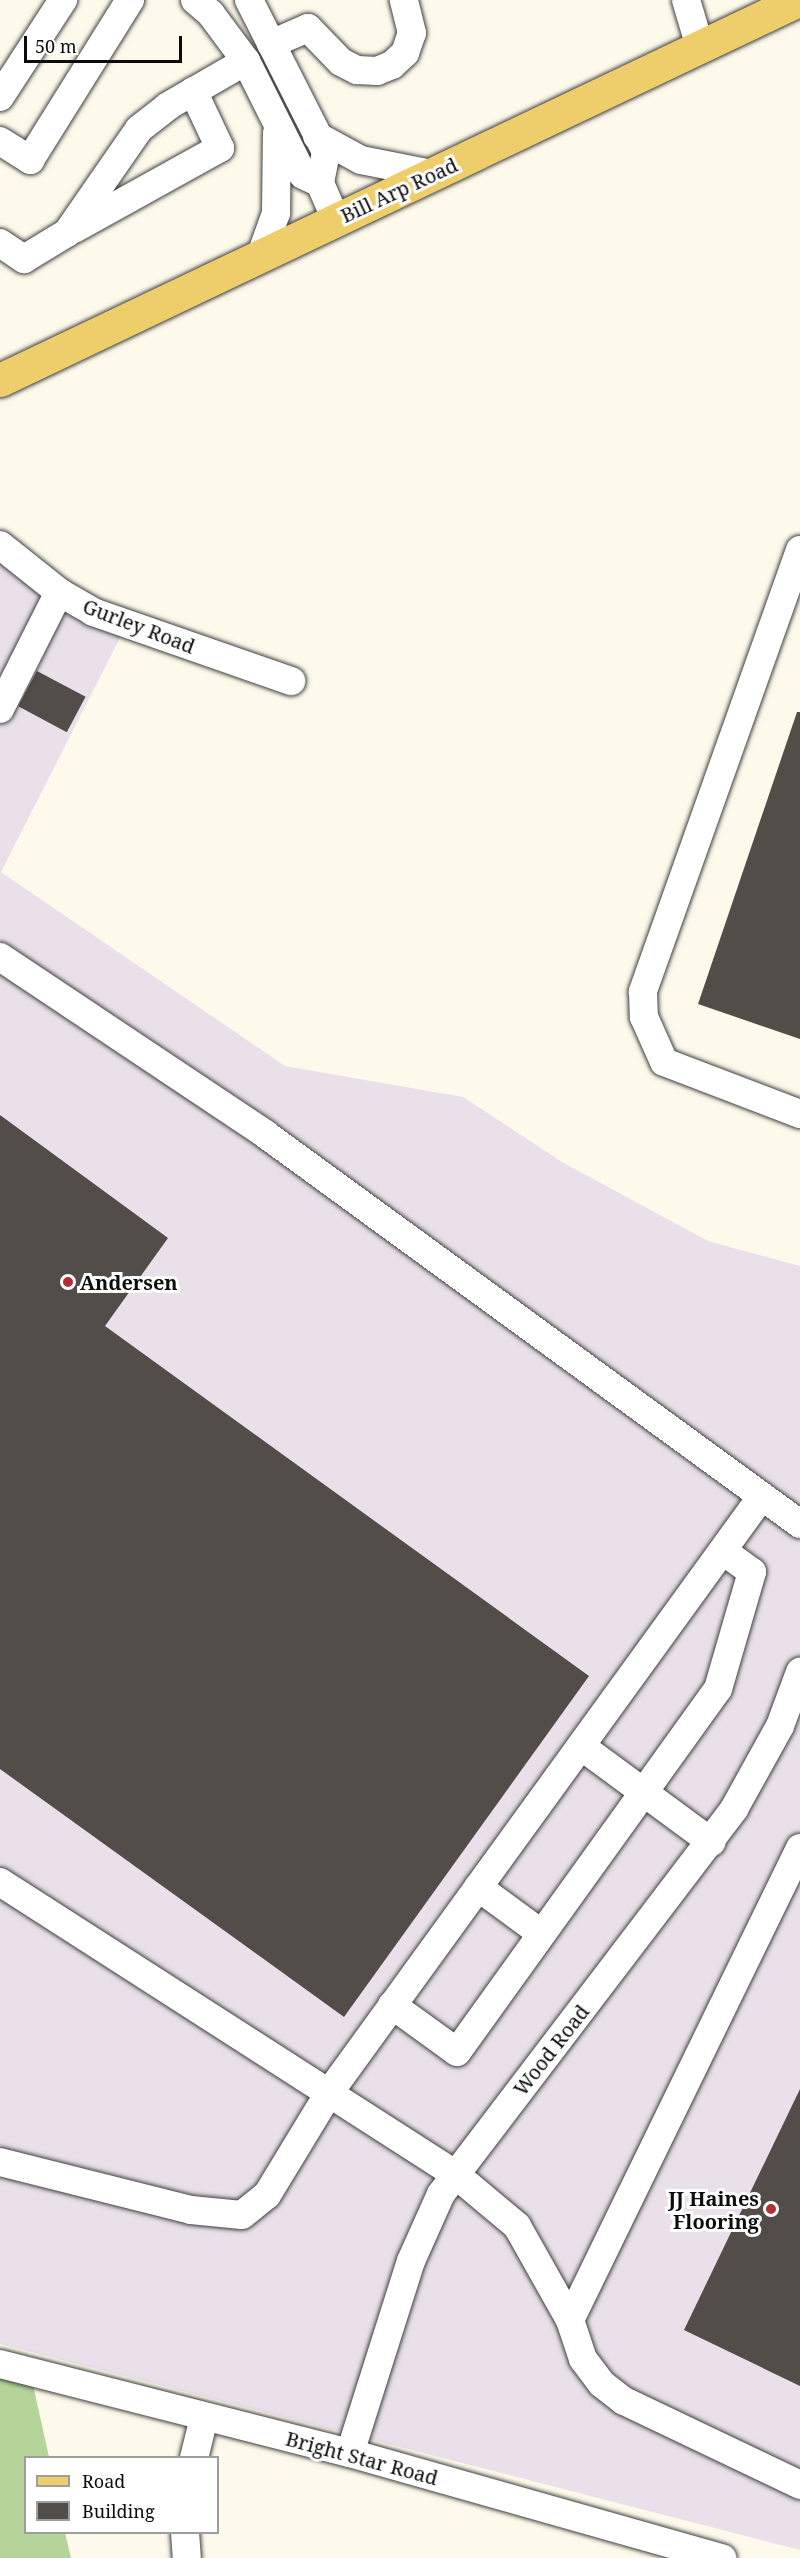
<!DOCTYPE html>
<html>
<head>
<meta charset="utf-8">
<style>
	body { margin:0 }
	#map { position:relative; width:800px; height:2558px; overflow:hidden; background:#fefaeb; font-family:"Noto Serif",serif }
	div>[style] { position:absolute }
	.industrial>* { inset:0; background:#e9e0ea }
	.forest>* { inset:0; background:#b4d499 }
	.building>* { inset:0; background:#534d49; transform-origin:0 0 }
	.roads { filter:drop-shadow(0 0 2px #3f3f3f) drop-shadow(0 0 2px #3f3f3f) }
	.minor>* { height:28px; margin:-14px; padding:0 14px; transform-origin:14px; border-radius:14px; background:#fff }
	.major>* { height:33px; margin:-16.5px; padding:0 16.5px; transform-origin:16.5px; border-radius:16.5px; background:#eece6b }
	.dots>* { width:16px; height:16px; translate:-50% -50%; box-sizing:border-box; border:3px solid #fff; border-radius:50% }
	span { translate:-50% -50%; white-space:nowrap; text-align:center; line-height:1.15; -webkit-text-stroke:6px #fff; paint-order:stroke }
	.street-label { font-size:20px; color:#0c0c0c }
	.poi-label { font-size:20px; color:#0c0c0c; font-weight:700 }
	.left { translate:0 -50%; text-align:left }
	.right { translate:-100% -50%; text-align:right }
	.legend { position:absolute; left:24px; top:2456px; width:195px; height:78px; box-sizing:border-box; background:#fff; border:2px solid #9e9e9e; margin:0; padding:8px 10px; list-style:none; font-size:18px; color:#0c0c0c }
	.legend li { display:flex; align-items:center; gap:12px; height:30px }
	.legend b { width:30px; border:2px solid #9e9e9e }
	.scale { position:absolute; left:24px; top:36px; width:158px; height:27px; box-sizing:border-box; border:3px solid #0c0c0c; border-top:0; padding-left:8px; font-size:18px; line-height:21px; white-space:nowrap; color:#0c0c0c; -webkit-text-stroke:4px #fff; paint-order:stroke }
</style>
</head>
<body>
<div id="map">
	<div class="industrial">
		<i style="clip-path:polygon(0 545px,127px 624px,1px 872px,285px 1066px,463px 1097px,562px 1162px,708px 1241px,800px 1266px,800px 2550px,0 2344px)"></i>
	</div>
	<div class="forest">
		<i style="clip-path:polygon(0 2364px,30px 2371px,49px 2457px,26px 2458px,26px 2532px,65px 2533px,71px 2558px,0 2558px)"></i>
	</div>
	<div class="building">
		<i style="left:37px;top:671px;width:55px;height:40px;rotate:28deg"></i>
		<i style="clip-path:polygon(797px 712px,800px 712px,800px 1039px,698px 1004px)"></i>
		<i style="clip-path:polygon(0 1115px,168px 1238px,105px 1326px,589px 1676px,344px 2017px,0 1769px)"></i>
		<i style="clip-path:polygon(800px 2089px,800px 2386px,684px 2330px)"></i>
	</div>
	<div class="roads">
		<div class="minor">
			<i style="left:195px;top:0;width:21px;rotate:41deg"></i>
			<i style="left:211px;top:14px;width:59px;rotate:53.3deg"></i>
			<i style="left:246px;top:61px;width:127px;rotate:63.4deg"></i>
			<i style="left:303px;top:175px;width:19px;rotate:25deg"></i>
			<i style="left:249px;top:0;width:170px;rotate:63.1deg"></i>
			<i style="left:326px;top:152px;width:32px;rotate:101deg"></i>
			<i style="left:320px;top:183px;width:40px;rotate:66.6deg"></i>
			<i style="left:686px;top:0;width:49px;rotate:73.4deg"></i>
			<i style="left:271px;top:44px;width:40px;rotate:-23.4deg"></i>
			<i style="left:308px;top:28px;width:47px;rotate:45.9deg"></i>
			<i style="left:341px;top:62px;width:18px;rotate:27deg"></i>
			<i style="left:357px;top:70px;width:20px;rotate:3deg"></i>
			<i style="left:377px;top:71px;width:16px;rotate:-22deg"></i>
			<i style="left:392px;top:65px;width:18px;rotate:-43deg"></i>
			<i style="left:405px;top:53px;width:21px;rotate:-71deg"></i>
			<i style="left:412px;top:33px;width:34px;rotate:-104deg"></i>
			<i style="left:0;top:97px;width:116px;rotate:-57deg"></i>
			<i style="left:317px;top:136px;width:50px;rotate:28.6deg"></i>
			<i style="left:361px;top:160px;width:72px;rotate:11.2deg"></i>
			<i style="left:0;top:141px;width:36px;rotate:32deg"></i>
			<i style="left:30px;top:160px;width:189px;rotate:-58deg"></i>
			<i style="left:74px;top:229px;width:167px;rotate:-29deg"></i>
			<i style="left:220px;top:148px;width:63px;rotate:-115.3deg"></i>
			<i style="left:0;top:243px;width:29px;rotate:34deg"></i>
			<i style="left:24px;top:259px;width:50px;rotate:-31.2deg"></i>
			<i style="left:67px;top:233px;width:126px;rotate:-55.3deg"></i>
			<i style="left:139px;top:129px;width:37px;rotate:-38deg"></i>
			<i style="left:168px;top:106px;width:90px;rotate:-30deg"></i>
			<i style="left:261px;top:255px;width:45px;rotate:-70.3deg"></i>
			<i style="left:276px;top:213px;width:80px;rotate:-89.3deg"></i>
			<i style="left:0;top:545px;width:75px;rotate:38.5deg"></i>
			<i style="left:59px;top:592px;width:39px;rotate:30deg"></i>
			<i style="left:93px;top:612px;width:210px;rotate:19.2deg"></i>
			<i style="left:800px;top:550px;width:469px;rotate:109.6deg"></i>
			<i style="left:643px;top:992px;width:25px;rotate:88deg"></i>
			<i style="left:644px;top:1017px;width:49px;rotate:66deg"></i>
			<i style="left:664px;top:1062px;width:146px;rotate:20.9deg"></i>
			<i style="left:0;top:709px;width:131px;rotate:-63.2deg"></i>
			<i style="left:0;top:957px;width:319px;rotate:33.7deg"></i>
			<i style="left:265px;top:1134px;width:662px;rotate:36.09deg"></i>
			<i style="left:581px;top:1746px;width:162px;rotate:36.4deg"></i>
			<i style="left:0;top:1882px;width:541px;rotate:32.69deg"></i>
			<i style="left:455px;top:2174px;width:81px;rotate:40deg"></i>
			<i style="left:517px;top:2226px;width:108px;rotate:60.6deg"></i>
			<i style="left:570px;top:2320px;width:41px;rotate:71.6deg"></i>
			<i style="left:583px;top:2359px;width:31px;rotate:53deg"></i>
			<i style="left:602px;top:2384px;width:28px;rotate:38deg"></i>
			<i style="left:624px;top:2401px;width:195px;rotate:25.5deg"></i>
			<i style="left:478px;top:1887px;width:79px;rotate:36.3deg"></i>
			<i style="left:392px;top:2005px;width:80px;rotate:35.9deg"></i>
			<i style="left:457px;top:2052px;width:447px;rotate:-54.3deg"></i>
			<i style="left:718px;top:1689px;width:122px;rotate:-73.8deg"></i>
			<i style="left:752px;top:1572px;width:36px;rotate:-144deg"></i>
			<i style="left:0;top:2162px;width:197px;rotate:14.1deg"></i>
			<i style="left:191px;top:2210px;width:51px;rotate:5.6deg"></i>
			<i style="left:242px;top:2215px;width:32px;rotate:-39deg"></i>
			<i style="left:267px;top:2195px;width:119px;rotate:-58.7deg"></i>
			<i style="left:329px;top:2093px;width:737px;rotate:-54.05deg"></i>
			<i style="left:570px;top:2320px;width:525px;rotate:-64.02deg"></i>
			<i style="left:0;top:2364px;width:361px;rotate:14.3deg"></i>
			<i style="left:350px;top:2453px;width:387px;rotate:15.8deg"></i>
			<i style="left:350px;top:2453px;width:201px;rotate:-72.4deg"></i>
			<i style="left:411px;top:2261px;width:73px;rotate:-65.9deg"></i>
			<i style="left:441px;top:2194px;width:484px;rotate:-52.7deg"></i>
			<i style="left:734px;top:1809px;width:95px;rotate:-61deg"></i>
			<i style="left:780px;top:1726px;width:58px;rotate:-69.7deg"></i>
			<i style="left:194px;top:2458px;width:41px;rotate:-76deg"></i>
			<i style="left:185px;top:2532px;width:26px;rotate:86deg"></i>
		</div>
		<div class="major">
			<i style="left:0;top:380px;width:884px;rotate:-25.46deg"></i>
		</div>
	</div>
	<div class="dots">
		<i style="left:68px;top:1282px;background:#b12e35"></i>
		<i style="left:771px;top:2209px;background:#b12e35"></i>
	</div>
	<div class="street-label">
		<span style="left:399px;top:190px;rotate:-25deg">Bill Arp Road</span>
		<span style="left:139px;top:626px;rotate:21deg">Gurley Road</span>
		<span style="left:551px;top:2050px;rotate:-52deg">Wood Road</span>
		<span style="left:362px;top:2458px;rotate:15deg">Bright Star Road</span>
	</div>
	<div class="poi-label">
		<span class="left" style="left:80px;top:1282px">Andersen</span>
		<span class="right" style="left:759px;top:2210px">JJ Haines<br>Flooring</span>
	</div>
	<ul class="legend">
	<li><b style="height:8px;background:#eece6b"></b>Road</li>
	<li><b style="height:16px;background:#534d49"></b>Building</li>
	</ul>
	<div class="scale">50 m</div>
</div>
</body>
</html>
